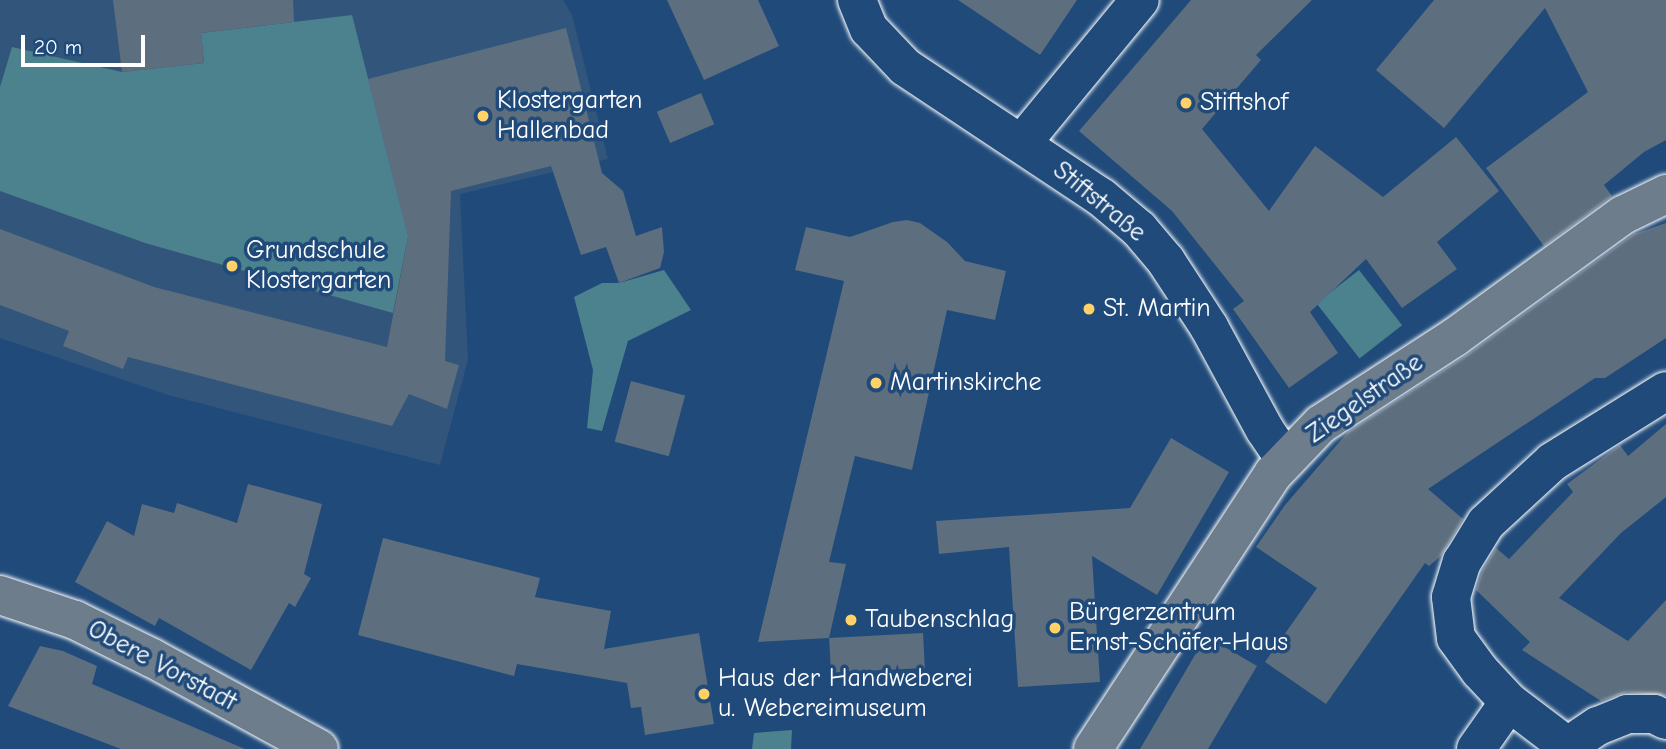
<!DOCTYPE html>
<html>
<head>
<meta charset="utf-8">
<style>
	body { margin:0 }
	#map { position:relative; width:1666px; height:749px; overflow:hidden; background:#1f4a7a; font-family:"Comic Neue",sans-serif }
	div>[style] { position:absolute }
	.built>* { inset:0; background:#32557b }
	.green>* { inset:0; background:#4c818e; transform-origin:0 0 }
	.building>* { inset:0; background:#5d6e7e; transform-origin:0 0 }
	.roads { filter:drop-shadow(0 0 2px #fff) drop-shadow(0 0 2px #fff) }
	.minor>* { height:38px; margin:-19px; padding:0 19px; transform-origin:19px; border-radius:19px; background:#1f4a7a }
	.major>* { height:38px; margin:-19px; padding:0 19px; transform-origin:19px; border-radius:19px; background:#6d7d8c }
	.dots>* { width:19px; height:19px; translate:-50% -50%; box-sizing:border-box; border:4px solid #1f4a7a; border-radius:50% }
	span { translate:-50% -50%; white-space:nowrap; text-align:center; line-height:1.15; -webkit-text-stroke:7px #1f4a7a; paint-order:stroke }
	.poi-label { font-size:26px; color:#fff }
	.left { translate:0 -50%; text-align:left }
	.street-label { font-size:26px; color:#fff }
	.scale { position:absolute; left:21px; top:35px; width:124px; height:32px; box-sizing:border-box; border:4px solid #fff; border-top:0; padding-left:9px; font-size:21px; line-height:24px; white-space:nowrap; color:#fff; -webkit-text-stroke:5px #1f4a7a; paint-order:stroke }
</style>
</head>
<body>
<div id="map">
	<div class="built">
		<i style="clip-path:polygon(0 0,563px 0,572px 15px,608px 159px,460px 194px,468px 360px,440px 465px,168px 395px,0 338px)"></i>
	</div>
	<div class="green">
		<i style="clip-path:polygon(352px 15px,400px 204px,415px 201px,393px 313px,145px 243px,0 191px,0 87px,12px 47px,122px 72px,204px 63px,201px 33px)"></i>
		<i style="clip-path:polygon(664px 270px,691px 310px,628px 341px,602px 431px,587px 428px,593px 370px,574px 297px,602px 283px,619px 283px)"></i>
		<i style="left:1359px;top:270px;width:70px;height:54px;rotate:52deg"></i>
		<i style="clip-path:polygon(792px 730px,791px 749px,752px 749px,754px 733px)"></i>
	</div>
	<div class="building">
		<i style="clip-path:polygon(113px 0,293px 0,294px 22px,201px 33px,204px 63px,122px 72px)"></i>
		<i style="clip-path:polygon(667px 0,758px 0,779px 46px,704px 80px)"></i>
		<i style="clip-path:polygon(958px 0,1077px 0,1040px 55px)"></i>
		<i style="clip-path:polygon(1191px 0,1312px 0,1256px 55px,1261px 60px,1202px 129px,1269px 211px,1315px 146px,1383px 197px,1456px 137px,1499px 191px,1437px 242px,1457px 269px,1402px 308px,1366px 259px,1310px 312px,1338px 353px,1289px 388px,1233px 309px,1244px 301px,1172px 211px,1079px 131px)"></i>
		<i style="clip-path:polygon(1434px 0,1666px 0,1666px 140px,1644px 152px,1604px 185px,1612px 196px,1544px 246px,1486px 168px,1588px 92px,1545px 8px,1444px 128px,1376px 70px)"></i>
		<i style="clip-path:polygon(566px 28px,602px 173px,623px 191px,636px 236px,662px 227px,664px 252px,660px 268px,619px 283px,606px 247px,581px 255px,551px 166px,451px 191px,445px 361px,459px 365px,447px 409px,409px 394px,392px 426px,128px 357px,123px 369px,63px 346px,69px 331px,0 305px,0 229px,154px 287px,387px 347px,408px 237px,368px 79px)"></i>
		<i style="left:701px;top:93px;width:34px;height:48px;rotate:67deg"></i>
		<i style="clip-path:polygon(907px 220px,920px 223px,947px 242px,965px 261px,1006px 271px,995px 320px,947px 310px,912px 470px,855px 456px,829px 562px,846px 564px,829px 638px,758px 642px,844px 281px,795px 270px,806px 227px,850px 237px,893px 222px)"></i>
		<i style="clip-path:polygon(1666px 223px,1666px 338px,1605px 378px,1595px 378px,1428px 489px,1463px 519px,1441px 556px,1429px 566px,1425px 563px,1326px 704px,1265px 662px,1317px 588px,1256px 547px,1285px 505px,1348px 432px,1467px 355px,1634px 234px)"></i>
		<i style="left:631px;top:381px;width:56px;height:63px;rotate:15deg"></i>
		<i style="clip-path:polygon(1666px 424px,1666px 497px,1621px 533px,1559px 598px,1628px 641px,1666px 600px,1666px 696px,1627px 692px,1601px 701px,1522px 650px,1530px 642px,1476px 590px,1482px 571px,1496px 548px,1509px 559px,1573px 492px,1567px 484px,1620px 445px,1628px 456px)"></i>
		<i style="clip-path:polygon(1171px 438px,1229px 472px,1157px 595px,1092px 556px,1100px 682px,1018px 687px,1009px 547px,939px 554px,936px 521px,1130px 508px)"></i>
		<i style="clip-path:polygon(248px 484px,322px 504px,304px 574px,311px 578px,295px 607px,289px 603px,251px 670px,159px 618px,155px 626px,75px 582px,107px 521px,134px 536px,142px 504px,174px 513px,177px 503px,237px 523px)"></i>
		<i style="clip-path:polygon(383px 538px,540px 578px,535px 597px,611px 611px,604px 649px,699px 633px,714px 724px,645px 735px,641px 707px,631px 708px,627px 683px,517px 664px,514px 676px,358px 635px)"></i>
		<i style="left:923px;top:633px;width:35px;height:94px;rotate:87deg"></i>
		<i style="clip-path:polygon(1206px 636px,1257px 666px,1208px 749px,1140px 749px)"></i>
		<i style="clip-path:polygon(40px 646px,63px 651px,97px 666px,92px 684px,245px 749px,121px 749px,8px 706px)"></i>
	</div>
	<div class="roads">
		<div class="minor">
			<i style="left:857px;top:0;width:31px;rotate:68deg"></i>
			<i style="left:869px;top:29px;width:52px;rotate:46.5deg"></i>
			<i style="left:905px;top:67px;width:235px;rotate:33.6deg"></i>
			<i style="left:1101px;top:197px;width:50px;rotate:40.1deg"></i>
			<i style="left:1139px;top:229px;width:42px;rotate:49.8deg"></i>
			<i style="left:1166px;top:261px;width:79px;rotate:56.9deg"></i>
			<i style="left:1209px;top:327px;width:117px;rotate:61.5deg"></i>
			<i style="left:1265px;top:430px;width:36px;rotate:56deg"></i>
			<i style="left:1022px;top:143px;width:185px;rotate:-50.5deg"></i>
			<i style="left:1568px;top:746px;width:36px;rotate:-34deg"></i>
			<i style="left:1598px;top:726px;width:31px;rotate:-22deg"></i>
			<i style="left:1627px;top:714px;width:27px"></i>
			<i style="left:1654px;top:714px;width:13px;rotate:27deg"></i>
			<i style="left:1476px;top:749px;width:57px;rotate:-54.9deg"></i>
			<i style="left:1571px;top:749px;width:78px;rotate:-142.8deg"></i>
			<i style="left:1509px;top:702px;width:42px;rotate:-133.1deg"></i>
			<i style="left:1480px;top:671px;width:41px;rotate:-126deg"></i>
			<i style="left:1456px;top:638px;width:41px;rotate:-97deg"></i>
			<i style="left:1451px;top:597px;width:37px;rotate:-73deg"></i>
			<i style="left:1462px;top:562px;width:46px;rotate:-58.4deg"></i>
			<i style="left:1486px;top:523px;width:90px;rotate:-42.7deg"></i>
			<i style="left:1552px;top:462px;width:134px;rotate:-31.9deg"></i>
		</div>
		<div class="major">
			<i style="left:0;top:595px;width:79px;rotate:18.4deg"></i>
			<i style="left:75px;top:620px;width:86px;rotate:26.3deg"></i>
			<i style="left:152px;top:658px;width:190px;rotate:28.6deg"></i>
			<i style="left:1093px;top:749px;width:329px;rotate:-56.8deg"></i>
			<i style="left:1273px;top:474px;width:69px;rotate:-46.2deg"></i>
			<i style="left:1321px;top:424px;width:160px;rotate:-33deg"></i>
			<i style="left:1455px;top:337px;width:208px;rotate:-36deg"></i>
			<i style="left:1623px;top:215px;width:48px;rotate:-26deg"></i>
		</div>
	</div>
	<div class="dots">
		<i style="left:1186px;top:103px;background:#ffd166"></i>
		<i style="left:483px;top:116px;background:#ffd166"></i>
		<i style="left:232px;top:266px;background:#ffd166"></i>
		<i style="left:1089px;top:309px;background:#ffd166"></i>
		<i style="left:876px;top:383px;background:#ffd166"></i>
		<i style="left:851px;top:620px;background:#ffd166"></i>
		<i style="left:1055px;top:628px;background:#ffd166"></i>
		<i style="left:704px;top:694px;background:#ffd166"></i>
	</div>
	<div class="poi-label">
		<span class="left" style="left:497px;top:116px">Klostergarten<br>Hallenbad</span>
		<span class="left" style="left:1200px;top:103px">Stiftshof</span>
		<span class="left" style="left:246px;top:266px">Grundschule<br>Klostergarten</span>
		<span class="left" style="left:1103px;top:309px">St. Martin</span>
		<span class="left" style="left:890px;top:383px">Martinskirche</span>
		<span class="left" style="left:1069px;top:628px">Bürgerzentrum<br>Ernst-Schäfer-Haus</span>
		<span class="left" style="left:865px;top:620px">Taubenschlag</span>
		<span class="left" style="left:718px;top:694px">Haus der Handweberei<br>u. Webereimuseum</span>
	</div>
	<div class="street-label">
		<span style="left:1099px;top:202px;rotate:39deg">Stiftstraße</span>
		<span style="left:1365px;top:399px;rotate:-35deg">Ziegelstraße</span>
		<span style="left:162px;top:666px;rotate:28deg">Obere Vorstadt</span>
	</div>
	<div class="scale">20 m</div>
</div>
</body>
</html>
